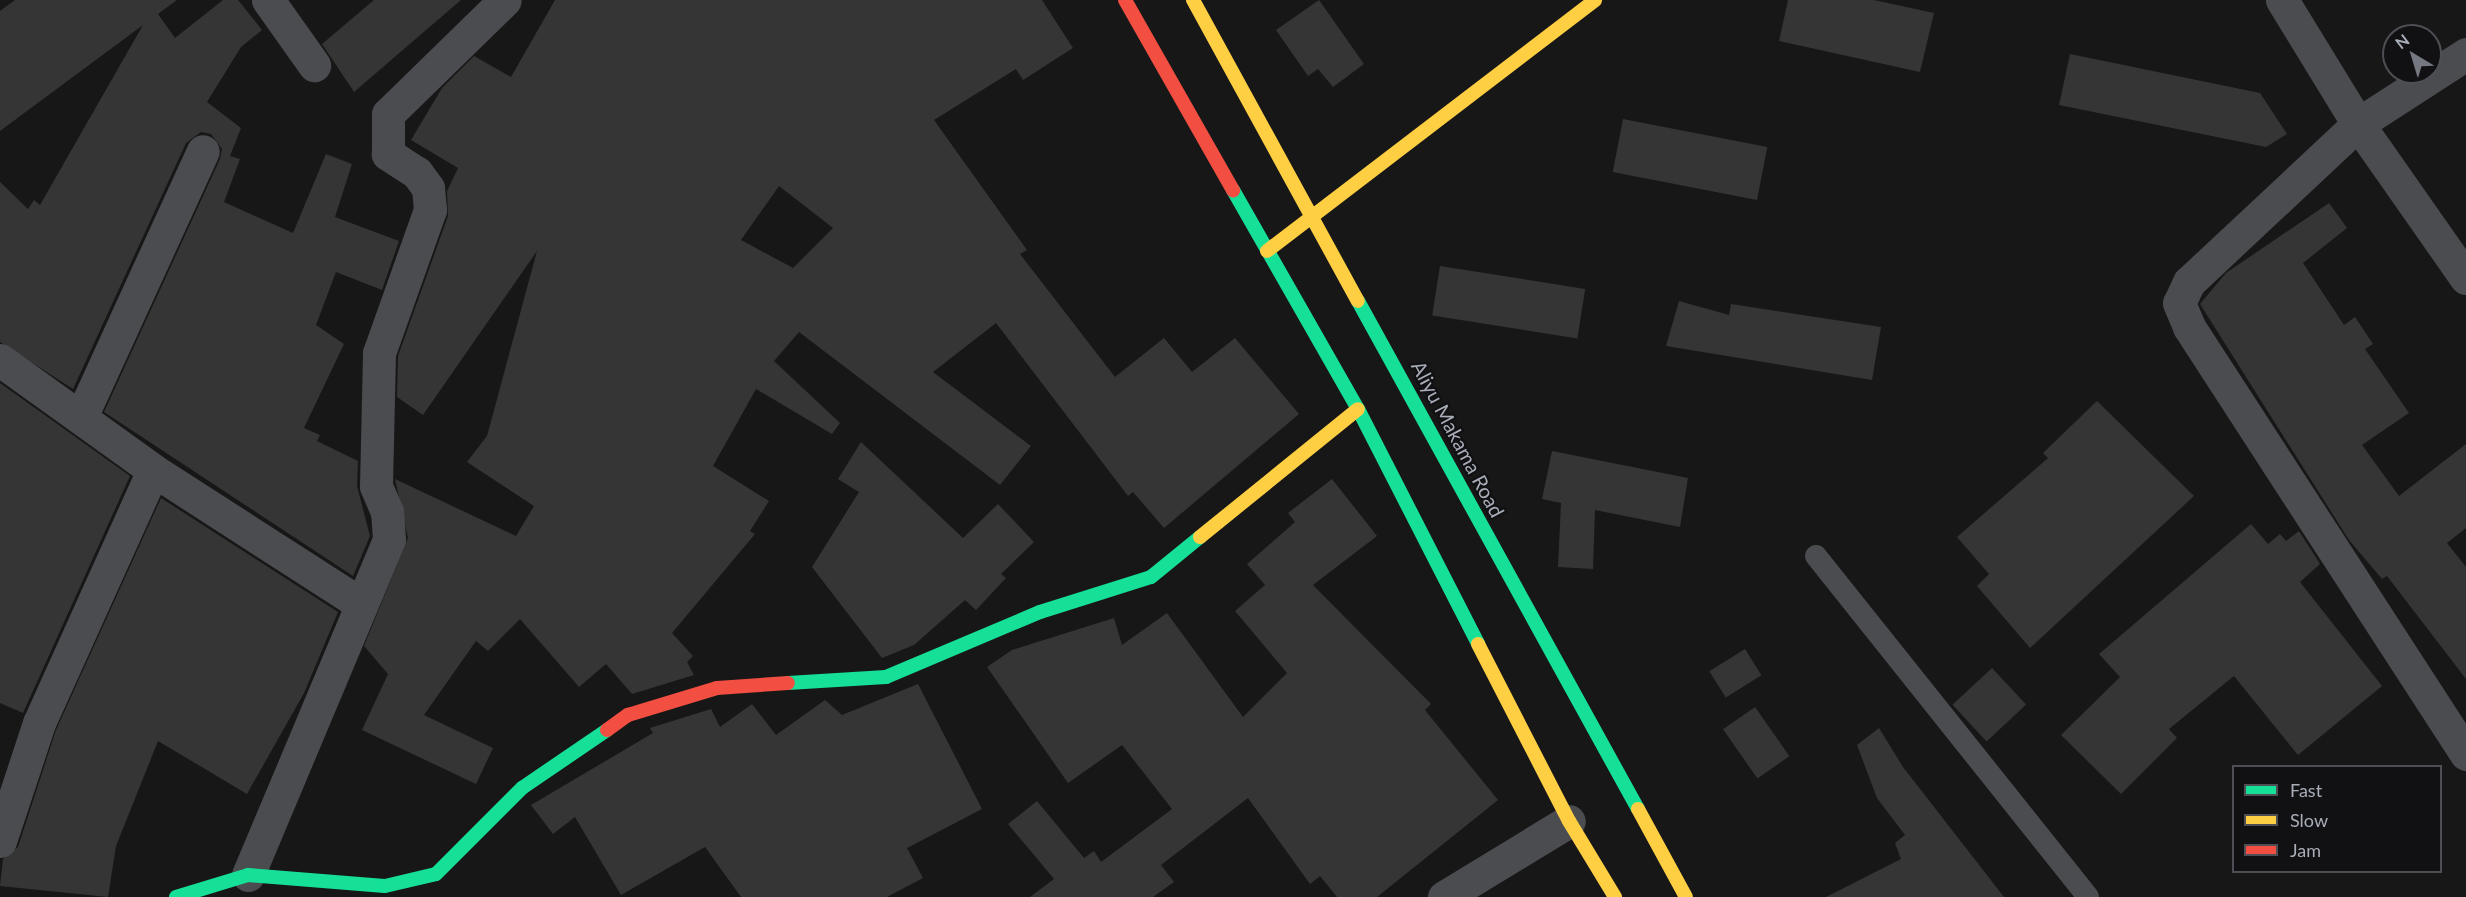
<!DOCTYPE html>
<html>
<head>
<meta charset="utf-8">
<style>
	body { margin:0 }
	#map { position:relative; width:2466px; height:897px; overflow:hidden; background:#171717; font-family:Lato,sans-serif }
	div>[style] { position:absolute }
	.building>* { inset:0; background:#353536; transform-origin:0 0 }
	.lane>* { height:22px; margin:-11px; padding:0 11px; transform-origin:11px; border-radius:11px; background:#4b4c50 }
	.street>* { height:33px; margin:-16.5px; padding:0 16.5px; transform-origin:16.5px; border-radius:16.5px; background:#4b4c50 }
	.fast>* { height:14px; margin:-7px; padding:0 7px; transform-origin:7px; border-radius:7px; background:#16e098 }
	.slow>* { height:14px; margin:-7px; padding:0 7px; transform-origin:7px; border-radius:7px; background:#ffcf43 }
	.jam>* { height:14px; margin:-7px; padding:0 7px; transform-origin:7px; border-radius:7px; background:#f24e42 }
	span { translate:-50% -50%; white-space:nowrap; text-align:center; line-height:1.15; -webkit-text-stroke:4.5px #111113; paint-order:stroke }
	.street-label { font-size:20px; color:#a8adb8 }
	.legend { position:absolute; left:2232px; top:765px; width:210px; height:108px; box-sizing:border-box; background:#111113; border:2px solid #4d4f55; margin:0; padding:8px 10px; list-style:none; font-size:18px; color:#a8adb8 }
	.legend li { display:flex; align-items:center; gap:12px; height:30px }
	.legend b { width:30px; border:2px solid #4d4f55 }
	.north { position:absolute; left:2382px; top:24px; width:60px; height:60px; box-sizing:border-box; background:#111113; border:2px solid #4d4f55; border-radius:50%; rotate:322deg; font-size:16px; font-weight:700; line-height:24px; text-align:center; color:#a8adb8 }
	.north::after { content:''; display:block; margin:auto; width:21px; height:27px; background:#757880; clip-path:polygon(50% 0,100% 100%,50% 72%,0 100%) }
</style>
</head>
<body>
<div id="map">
	<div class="building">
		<i style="clip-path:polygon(15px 0,177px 0,158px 14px,175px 38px,223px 0,238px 0,262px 30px,241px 47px,207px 102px,241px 128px,230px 156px,240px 159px,224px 202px,293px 233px,326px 154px,352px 164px,335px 217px,399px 241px,382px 290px,336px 272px,316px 325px,344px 344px,304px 428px,320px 435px,317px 441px,358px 461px,357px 486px,370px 536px,353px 576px,104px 412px,220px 159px,222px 149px,211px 134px,201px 132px,186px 143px,73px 389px,0 342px,0 182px,28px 209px,34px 200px,40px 205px,143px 25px,0 131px,0 11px)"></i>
		<i style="clip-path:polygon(374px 0,461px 0,354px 92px,322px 44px)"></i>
		<i style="clip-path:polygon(evenodd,555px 0,1042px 0,1073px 48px,1023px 80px,1016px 69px,934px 120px,1027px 250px,1020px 254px,1115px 377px,1164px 338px,1192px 372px,1235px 338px,1299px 414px,1164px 528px,1133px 492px,1128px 496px,996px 323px,933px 372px,1031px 446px,1000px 485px,799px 332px,774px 361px,840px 423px,832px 434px,756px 389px,713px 466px,769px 501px,750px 531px,755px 534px,672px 633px,693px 656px,687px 662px,694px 675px,632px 694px,606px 664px,579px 687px,520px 619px,488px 651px,476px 641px,424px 715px,493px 748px,476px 784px,362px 730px,388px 674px,364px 646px,408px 538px,395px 479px,516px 536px,534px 506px,467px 462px,487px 436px,537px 251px,423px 415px,397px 397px,398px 356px,448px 216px,447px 191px,458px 168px,411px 140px,442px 88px,474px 56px,511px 77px,555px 0,779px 186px,833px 228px,793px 268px,741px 240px,779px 186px)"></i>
		<i style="clip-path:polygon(1319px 0,1364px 64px,1333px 87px,1318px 69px,1308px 76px,1276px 30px)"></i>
		<i style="clip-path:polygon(1788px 0,1874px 0,1934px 13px,1920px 72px,1779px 41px)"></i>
		<i style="clip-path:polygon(2070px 54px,2260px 93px,2287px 134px,2266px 147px,2059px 105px)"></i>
		<i style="left:1623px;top:119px;width:147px;height:54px;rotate:11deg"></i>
		<i style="clip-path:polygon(2329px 203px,2347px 228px,2303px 263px,2344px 325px,2355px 317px,2373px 344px,2365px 349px,2409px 413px,2362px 445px,2399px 496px,2466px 444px,2466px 528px,2447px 543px,2466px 567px,2466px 679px,2387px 576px,2382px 579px,2349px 540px,2200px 304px,2226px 273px)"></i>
		<i style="left:1440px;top:266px;width:147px;height:50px;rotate:9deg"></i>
		<i style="clip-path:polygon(1679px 301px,1729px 315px,1731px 304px,1881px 327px,1872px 380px,1666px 346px)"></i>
		<i style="clip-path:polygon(0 383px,130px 476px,23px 713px,0 703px)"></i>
		<i style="clip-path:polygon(2097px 401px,2194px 496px,2030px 648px,1977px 586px,1989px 574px,1957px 537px,2048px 458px,2043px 453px)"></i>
		<i style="clip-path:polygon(861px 442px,963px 538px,998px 504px,1034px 542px,1001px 574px,1006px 578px,976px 610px,965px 600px,914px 645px,882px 658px,812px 567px,859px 492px,838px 479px)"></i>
		<i style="clip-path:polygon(1552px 451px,1688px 478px,1680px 527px,1595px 510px,1593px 569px,1558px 567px,1561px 503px,1542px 499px)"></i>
		<i style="clip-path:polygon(1332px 479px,1377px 536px,1313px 585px,1431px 704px,1425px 710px,1498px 800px,1377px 897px,1337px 897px,1320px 876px,1310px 884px,1248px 798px,1161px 865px,1174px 882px,1153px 897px,1030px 897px,1054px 879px,1008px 824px,1037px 801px,1084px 858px,1094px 851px,1101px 862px,1172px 809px,1122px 745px,1068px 783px,987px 667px,1012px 650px,1114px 618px,1122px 645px,1167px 613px,1243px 717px,1287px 673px,1235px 611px,1265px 585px,1247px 564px,1295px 522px,1288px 513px)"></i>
		<i style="clip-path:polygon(161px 498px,338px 612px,304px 693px,247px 794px,158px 741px,116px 846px,108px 897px,0 886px,3px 859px,18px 847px,56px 730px)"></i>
		<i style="clip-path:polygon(2251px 524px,2268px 544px,2280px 534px,2286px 541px,2299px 531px,2320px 564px,2300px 582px,2382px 686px,2298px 755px,2234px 676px,2169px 729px,2177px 738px,2121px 794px,2061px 735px,2120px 677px,2099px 654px)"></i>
		<i style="left:1745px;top:649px;width:31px;height:42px;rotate:58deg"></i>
		<i style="left:1992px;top:668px;width:50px;height:54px;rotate:47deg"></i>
		<i style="clip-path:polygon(918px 684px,982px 809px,907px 848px,923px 878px,887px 897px,741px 897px,705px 847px,621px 895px,575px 817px,553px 834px,531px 805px,653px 733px,650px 728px,711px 709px,720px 727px,752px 704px,776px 735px,825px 700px,842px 715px)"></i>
		<i style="left:1755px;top:707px;width:60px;height:39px;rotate:55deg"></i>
		<i style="clip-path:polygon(1879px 728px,1903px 767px,2004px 897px,1826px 897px,1901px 859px,1895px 843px,1905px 835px,1877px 798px,1857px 745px)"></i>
	</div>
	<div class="lane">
		<i style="left:1816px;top:556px;width:436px;rotate:51.4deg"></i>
	</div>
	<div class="street">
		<i style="left:268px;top:0;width:80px;rotate:54.7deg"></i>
		<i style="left:2282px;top:0;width:145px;rotate:58.5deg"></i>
		<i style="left:2358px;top:124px;width:188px;rotate:55deg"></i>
		<i style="left:2466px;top:54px;width:129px;rotate:147.1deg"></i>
		<i style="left:2358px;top:124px;width:231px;rotate:136.9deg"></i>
		<i style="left:2189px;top:282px;width:23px;rotate:115deg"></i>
		<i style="left:2179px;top:303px;width:26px;rotate:67deg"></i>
		<i style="left:2189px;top:327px;width:509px;rotate:57.03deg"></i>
		<i style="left:0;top:360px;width:188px;rotate:35.7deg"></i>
		<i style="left:153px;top:470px;width:244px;rotate:32.8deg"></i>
		<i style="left:82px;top:415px;width:290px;rotate:-65.4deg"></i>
		<i style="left:0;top:841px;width:124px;rotate:-71.7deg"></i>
		<i style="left:39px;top:723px;width:277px;rotate:-65.7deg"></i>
		<i style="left:248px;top:875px;width:364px;rotate:-67.2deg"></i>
		<i style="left:389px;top:539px;width:27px;rotate:-94deg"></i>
		<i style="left:387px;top:512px;width:28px;rotate:-113deg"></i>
		<i style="left:376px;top:486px;width:133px;rotate:-88.7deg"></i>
		<i style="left:379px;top:353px;width:152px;rotate:-70.4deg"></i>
		<i style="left:430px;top:210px;width:22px;rotate:-95deg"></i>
		<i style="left:428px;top:188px;width:19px;rotate:-126deg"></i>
		<i style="left:417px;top:173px;width:35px;rotate:-147deg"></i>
		<i style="left:388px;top:154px;width:40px;rotate:-90deg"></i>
		<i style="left:388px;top:114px;width:163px;rotate:-44.3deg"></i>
		<i style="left:1444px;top:897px;width:146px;rotate:-31.3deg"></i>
	</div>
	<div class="fast">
		<i style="left:1233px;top:190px;width:252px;rotate:60.3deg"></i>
		<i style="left:1358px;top:409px;width:264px;rotate:62.9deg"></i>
		<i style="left:1358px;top:301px;width:580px;rotate:61.14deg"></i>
		<i style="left:788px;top:683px;width:98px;rotate:-3.5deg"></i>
		<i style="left:886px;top:677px;width:167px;rotate:-22.9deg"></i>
		<i style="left:1040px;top:612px;width:116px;rotate:-17.5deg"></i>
		<i style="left:1151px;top:577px;width:63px;rotate:-39.2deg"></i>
		<i style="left:176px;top:897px;width:75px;rotate:-17deg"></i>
		<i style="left:248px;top:875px;width:137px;rotate:4.6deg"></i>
		<i style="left:385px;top:886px;width:52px;rotate:-13.2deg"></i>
		<i style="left:436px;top:874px;width:122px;rotate:-45deg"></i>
		<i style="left:522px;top:788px;width:103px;rotate:-34.3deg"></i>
	</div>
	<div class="slow">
		<i style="left:1193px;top:0;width:343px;rotate:61.3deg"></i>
		<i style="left:1267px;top:251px;width:413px;rotate:-37.4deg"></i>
		<i style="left:1200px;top:537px;width:203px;rotate:-39deg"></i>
		<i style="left:1478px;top:644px;width:199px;rotate:62.8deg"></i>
		<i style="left:1569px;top:821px;width:89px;rotate:58.8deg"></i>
		<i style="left:1638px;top:809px;width:100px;rotate:61.4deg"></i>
	</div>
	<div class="jam">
		<i style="left:1125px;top:0;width:219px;rotate:60.4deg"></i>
		<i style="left:607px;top:730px;width:26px;rotate:-36deg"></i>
		<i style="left:628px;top:715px;width:93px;rotate:-16.9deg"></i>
		<i style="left:717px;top:688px;width:71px;rotate:-4deg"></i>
	</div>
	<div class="street-label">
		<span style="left:1458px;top:439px;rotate:62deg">Aliyu Makama Road</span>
	</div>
	<ul class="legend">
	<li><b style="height:8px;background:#16e098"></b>Fast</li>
	<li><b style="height:8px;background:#ffcf43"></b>Slow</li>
	<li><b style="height:8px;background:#f24e42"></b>Jam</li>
	</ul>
	<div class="north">N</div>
</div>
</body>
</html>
